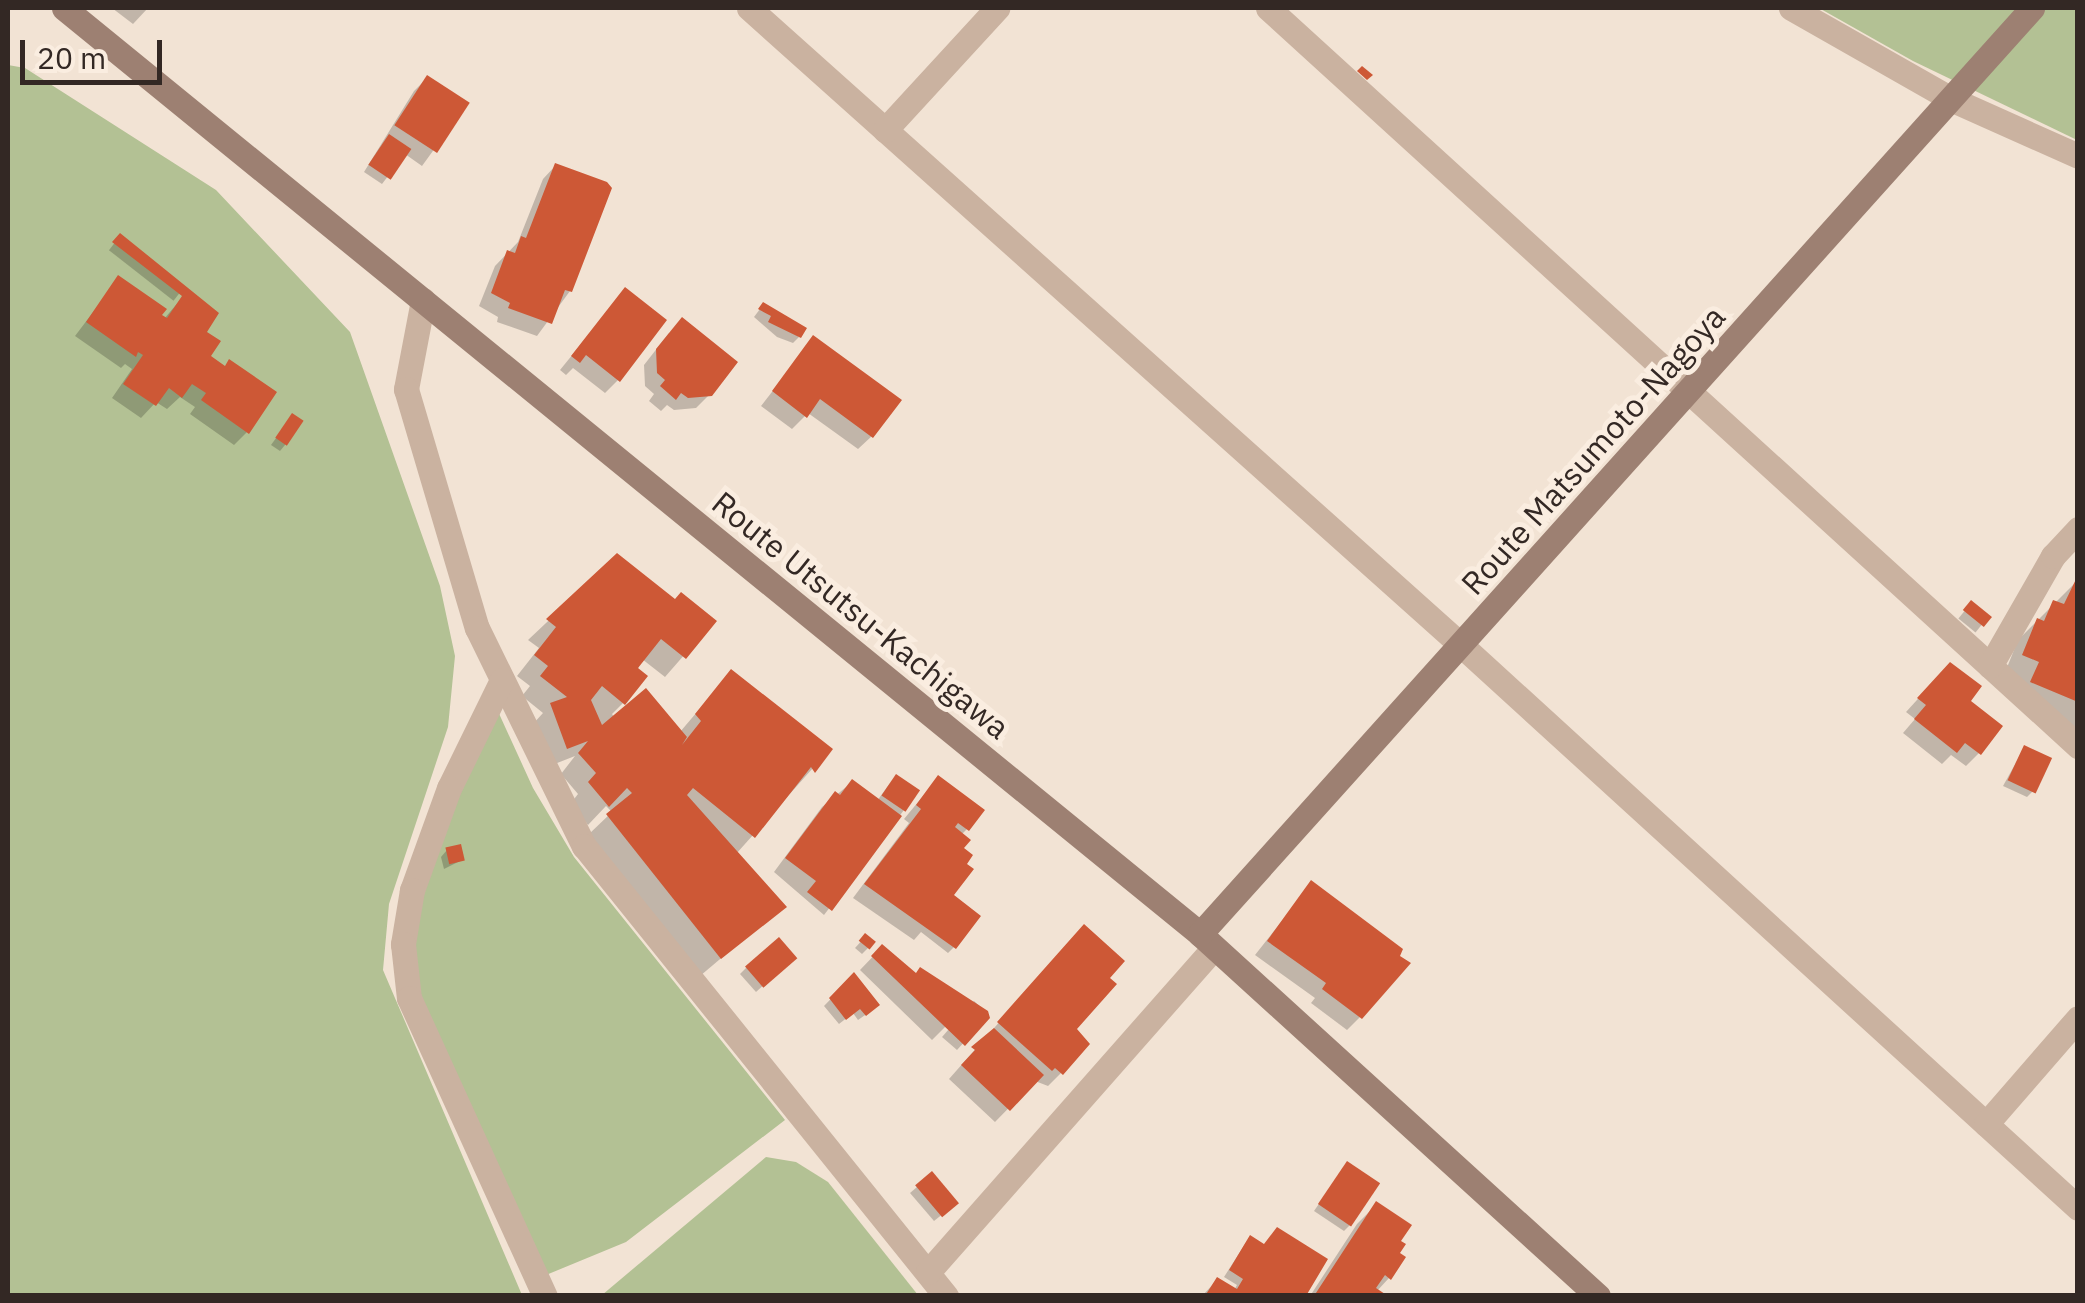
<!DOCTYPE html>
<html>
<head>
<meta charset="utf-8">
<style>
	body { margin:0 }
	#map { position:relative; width:2085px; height:1303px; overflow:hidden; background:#f2e3d4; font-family:"IBM Plex Sans",sans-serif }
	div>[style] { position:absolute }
	.green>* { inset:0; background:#b3c194 }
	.shadow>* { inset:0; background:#0003; transform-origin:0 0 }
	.building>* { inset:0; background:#cd5836; transform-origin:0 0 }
	.street>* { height:25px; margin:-12.5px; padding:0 12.5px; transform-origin:12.5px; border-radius:12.5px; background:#cab2a0 }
	.secondary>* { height:25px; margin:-12.5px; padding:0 12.5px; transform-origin:12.5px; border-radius:12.5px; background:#9d8072 }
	span { translate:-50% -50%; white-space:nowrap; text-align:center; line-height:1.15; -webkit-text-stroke:10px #faede0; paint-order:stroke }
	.street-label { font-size:32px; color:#332824 }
	.frame { position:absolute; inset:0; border:10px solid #332824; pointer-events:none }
	.scale { position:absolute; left:20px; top:40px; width:142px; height:45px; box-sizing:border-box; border:5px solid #332824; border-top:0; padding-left:12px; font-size:30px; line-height:35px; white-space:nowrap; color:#332824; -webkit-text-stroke:8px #faede0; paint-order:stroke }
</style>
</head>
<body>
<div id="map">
	<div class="green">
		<i style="clip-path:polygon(1819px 8px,2077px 8px,2077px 140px,1913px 61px)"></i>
		<i style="clip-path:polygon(8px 65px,25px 68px,216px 190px,350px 332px,440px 586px,455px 656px,448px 727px,389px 904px,383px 970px,522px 1295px,8px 1296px)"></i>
		<i style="clip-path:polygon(496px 707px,533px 788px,574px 857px,785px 1120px,626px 1242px,546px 1275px,415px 994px,409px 944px,418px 892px)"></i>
		<i style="clip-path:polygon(766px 1157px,796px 1162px,828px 1182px,918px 1295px,602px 1295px)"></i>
	</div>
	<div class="shadow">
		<i style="clip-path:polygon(112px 8px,148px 8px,133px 24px)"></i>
		<i style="clip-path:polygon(427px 78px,467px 104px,422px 166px,405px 154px,382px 184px,364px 172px,414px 91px)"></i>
		<i style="clip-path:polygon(556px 165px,570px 291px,537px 336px,497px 322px,498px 317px,479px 306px,495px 266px,518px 242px,543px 179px)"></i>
		<i style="left:120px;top:236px;width:82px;height:18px;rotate:38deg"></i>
		<i style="clip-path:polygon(119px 278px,164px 319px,186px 293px,204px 333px,207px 357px,247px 432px,234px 445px,190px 414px,195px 407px,180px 397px,167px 409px,156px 402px,141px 418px,112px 398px,132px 369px,125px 364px,121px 368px,75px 336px)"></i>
		<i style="clip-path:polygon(625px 290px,618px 380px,605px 393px,573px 368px,566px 375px,560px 370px)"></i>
		<i style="clip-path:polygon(763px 305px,799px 337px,793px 343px,777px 337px,754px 317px)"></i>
		<i style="clip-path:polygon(669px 333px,710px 394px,696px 408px,674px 410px,667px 405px,661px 411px,649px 401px,654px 394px,645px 386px,644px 365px)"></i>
		<i style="clip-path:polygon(813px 339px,872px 436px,858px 449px,808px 413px,792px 429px,761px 406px)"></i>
		<i style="clip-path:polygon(292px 416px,285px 445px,280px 451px,271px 445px)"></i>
		<i style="clip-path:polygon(617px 556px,675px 602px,713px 622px,665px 677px,642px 659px,623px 703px,612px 714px,614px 717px,680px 732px,731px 672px,830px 749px,736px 854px,783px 906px,700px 976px,588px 835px,612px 812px,606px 806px,588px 825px,571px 803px,578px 794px,561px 774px,575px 756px,547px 767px,532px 725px,543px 713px,522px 696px,530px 686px,517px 676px,539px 648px,528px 640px)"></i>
		<i style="clip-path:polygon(2076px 582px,2078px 583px,2078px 730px,2004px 675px,2018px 640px)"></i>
		<i style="left:1971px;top:603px;width:22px;height:20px;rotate:39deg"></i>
		<i style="clip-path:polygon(1937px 678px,1967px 701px,1979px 753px,1966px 766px,1951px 755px,1942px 764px,1903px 733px,1915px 719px,1906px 712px)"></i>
		<i style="clip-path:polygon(2024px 748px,2033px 791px,2027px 797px,2003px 786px)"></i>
		<i style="clip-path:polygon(938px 778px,967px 829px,961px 835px,950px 896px,954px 947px,948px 953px,921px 932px,914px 940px,853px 898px,909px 823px,904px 819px)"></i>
		<i style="clip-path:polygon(852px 782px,877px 801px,890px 783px,904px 810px,824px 915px,774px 872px,822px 807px)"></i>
		<i style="clip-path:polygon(447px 850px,462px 860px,444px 869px,441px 857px)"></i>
		<i style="clip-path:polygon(1311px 884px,1360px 1017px,1347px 1030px,1311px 1003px,1315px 998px,1255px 955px)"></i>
		<i style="clip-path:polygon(865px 937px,868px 948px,862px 954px,855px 948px)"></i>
		<i style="clip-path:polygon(1071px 941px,1107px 978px,1074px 1029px,1061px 1073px,1048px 1086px,1035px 1081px,995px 1122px,949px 1079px)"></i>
		<i style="clip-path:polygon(882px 947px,915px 976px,969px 1006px,974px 1001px,986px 1012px,987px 1017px,957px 1050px,942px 1037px,949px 1029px,946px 1026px,932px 1040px,860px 970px)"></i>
		<i style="clip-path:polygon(793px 958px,756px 992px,740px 974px,746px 968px)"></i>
		<i style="clip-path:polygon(854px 975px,871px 1011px,858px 1020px,853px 1013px,839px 1024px,824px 1006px)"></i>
		<i style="clip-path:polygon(1342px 1170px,1350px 1225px,1344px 1231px,1314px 1211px)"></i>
		<i style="clip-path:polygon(932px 1174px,949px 1209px,934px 1221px,910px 1193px)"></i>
		<i style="clip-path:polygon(1377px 1204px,1398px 1242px,1389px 1278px,1377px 1291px,1384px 1296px,1310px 1296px,1357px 1224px)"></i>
		<i style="clip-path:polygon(1245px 1244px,1303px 1296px,1202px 1296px,1217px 1280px,1234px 1290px,1237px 1285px,1224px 1277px)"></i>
	</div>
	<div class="building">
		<i style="clip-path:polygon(1362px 66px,1373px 75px,1367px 80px,1357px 71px)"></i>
		<i style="left:427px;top:75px;width:51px;height:60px;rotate:33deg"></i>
		<i style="left:389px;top:134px;width:27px;height:37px;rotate:34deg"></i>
		<i style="clip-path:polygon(555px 163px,607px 182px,612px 188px,572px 292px,565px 290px,552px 324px,508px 308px,510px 303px,491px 293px,507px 250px,515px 253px,521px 236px,526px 238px)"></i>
		<i style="clip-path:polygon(120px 233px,219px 313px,207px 332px,221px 341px,211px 356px,225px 366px,229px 359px,277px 392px,249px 434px,201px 400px,206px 393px,192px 384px,182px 398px,169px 388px,156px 406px,123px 384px,143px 355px,138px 352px,136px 357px,86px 322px,118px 275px,167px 309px,162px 315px,167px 318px,182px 296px,112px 242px)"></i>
		<i style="clip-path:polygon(625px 287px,667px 320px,620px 382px,586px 355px,580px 363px,571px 356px)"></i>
		<i style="clip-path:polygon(763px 302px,807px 328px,801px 338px,768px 322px,771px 316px,758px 309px)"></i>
		<i style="clip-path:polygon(682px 317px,738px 362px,712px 396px,688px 398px,681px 393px,676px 400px,660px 386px,665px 380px,657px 373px,656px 349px)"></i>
		<i style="clip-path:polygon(813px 335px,902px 400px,873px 438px,820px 399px,807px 418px,772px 391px)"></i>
		<i style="left:292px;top:413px;width:14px;height:30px;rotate:34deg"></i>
		<i style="clip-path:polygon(617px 553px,675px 599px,681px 592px,717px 621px,686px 659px,661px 639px,638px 668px,648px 676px,625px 705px,602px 686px,591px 700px,602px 725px,646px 688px,687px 737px,682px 745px,701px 721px,695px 714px,731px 669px,833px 749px,815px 773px,811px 767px,755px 838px,693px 788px,687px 795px,787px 907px,721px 959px,606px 814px,632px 793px,627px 788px,609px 807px,588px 782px,596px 773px,578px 753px,588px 741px,567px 749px,550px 703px,567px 697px,540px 676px,548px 666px,534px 655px,556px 627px,546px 619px)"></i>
		<i style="clip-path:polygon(2078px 575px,2078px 702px,2030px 682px,2039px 662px,2022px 655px,2037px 618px,2044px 621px,2053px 600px,2064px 604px)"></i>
		<i style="left:1971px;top:600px;width:27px;height:13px;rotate:39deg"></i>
		<i style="clip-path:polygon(1950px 662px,1982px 686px,1971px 701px,2003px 726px,1981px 755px,1965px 743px,1957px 753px,1914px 719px,1926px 705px,1917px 698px)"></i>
		<i style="left:2024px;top:745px;width:31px;height:39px;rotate:25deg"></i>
		<i style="left:896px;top:774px;width:29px;height:26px;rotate:34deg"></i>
		<i style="clip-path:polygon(938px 775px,985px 810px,969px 831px,958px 823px,955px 827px,971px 840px,964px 848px,973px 855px,967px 864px,974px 869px,954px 895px,981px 916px,956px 949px,864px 884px,921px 809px,916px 805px)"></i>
		<i style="clip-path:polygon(852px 779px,902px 816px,832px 911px,807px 892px,816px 881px,785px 858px,835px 791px,840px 795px)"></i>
		<i style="left:461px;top:844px;width:17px;height:16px;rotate:77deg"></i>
		<i style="clip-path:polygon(1311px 880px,1403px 949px,1400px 956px,1411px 963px,1362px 1019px,1322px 989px,1326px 983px,1267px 941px)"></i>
		<i style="clip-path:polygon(1084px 924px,1125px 961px,1110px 978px,1117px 984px,1077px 1029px,1090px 1044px,1063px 1075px,1055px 1068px,1052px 1071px,997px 1022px)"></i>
		<i style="left:865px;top:933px;width:14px;height:10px;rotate:39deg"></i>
		<i style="left:779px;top:937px;width:28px;height:45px;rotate:49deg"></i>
		<i style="clip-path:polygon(882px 944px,916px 973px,920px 967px,988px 1011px,990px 1018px,965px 1046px,871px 956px)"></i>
		<i style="clip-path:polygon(854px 972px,880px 1005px,866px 1016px,860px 1009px,846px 1020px,829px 998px)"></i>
		<i style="clip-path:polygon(994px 1028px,1044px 1075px,1010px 1111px,961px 1065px,975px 1050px,971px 1047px)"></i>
		<i style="left:1347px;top:1161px;width:40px;height:52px;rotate:34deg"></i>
		<i style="left:932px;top:1171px;width:42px;height:22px;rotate:50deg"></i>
		<i style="clip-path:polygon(1376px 1201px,1412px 1225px,1401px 1241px,1406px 1244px,1400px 1253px,1406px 1257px,1391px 1280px,1385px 1275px,1376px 1288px,1388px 1296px,1314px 1296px)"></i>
		<i style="clip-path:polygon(1277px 1227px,1328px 1259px,1306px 1296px,1205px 1296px,1217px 1277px,1237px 1289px,1243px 1279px,1229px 1270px,1250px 1235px,1264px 1244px)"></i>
	</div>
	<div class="street">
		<i style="left:749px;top:8px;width:955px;rotate:41.82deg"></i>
		<i style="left:1461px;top:645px;width:835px;rotate:42.38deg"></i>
		<i style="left:1268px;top:8px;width:1096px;rotate:42.34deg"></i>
		<i style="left:1791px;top:8px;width:186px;rotate:29.6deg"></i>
		<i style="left:1953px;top:100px;width:137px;rotate:24.1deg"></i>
		<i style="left:885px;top:130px;width:166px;rotate:-47.4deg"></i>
		<i style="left:423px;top:300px;width:91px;rotate:100.8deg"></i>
		<i style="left:406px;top:389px;width:249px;rotate:73.5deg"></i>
		<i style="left:477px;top:628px;width:243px;rotate:63.9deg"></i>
		<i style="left:584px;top:846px;width:578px;rotate:51.19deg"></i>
		<i style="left:1990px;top:666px;width:127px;rotate:-60.2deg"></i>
		<i style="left:2053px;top:556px;width:37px;rotate:-47deg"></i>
		<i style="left:502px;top:680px;width:120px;rotate:116.1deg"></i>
		<i style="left:449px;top:788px;width:109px;rotate:109.9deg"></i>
		<i style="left:412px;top:890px;width:55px;rotate:99.5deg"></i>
		<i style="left:403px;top:944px;width:54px;rotate:83.7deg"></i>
		<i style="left:409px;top:998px;width:328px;rotate:65.5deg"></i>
		<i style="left:1986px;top:1124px;width:140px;rotate:-49deg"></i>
		<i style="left:928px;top:1272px;width:432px;rotate:-48.6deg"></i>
	</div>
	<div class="secondary">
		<i style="left:64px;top:8px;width:1466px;rotate:39.18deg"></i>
		<i style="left:1200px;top:934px;width:538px;rotate:42.29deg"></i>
		<i style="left:1200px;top:934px;width:1245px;rotate:-48.06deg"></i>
	</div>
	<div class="street-label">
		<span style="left:1593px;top:450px;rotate:-48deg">Route Matsumoto-Nagoya</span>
		<span style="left:861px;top:615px;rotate:39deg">Route Utsutsu-Kachigawa</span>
	</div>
	<div class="frame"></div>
	<div class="scale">20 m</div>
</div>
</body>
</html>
